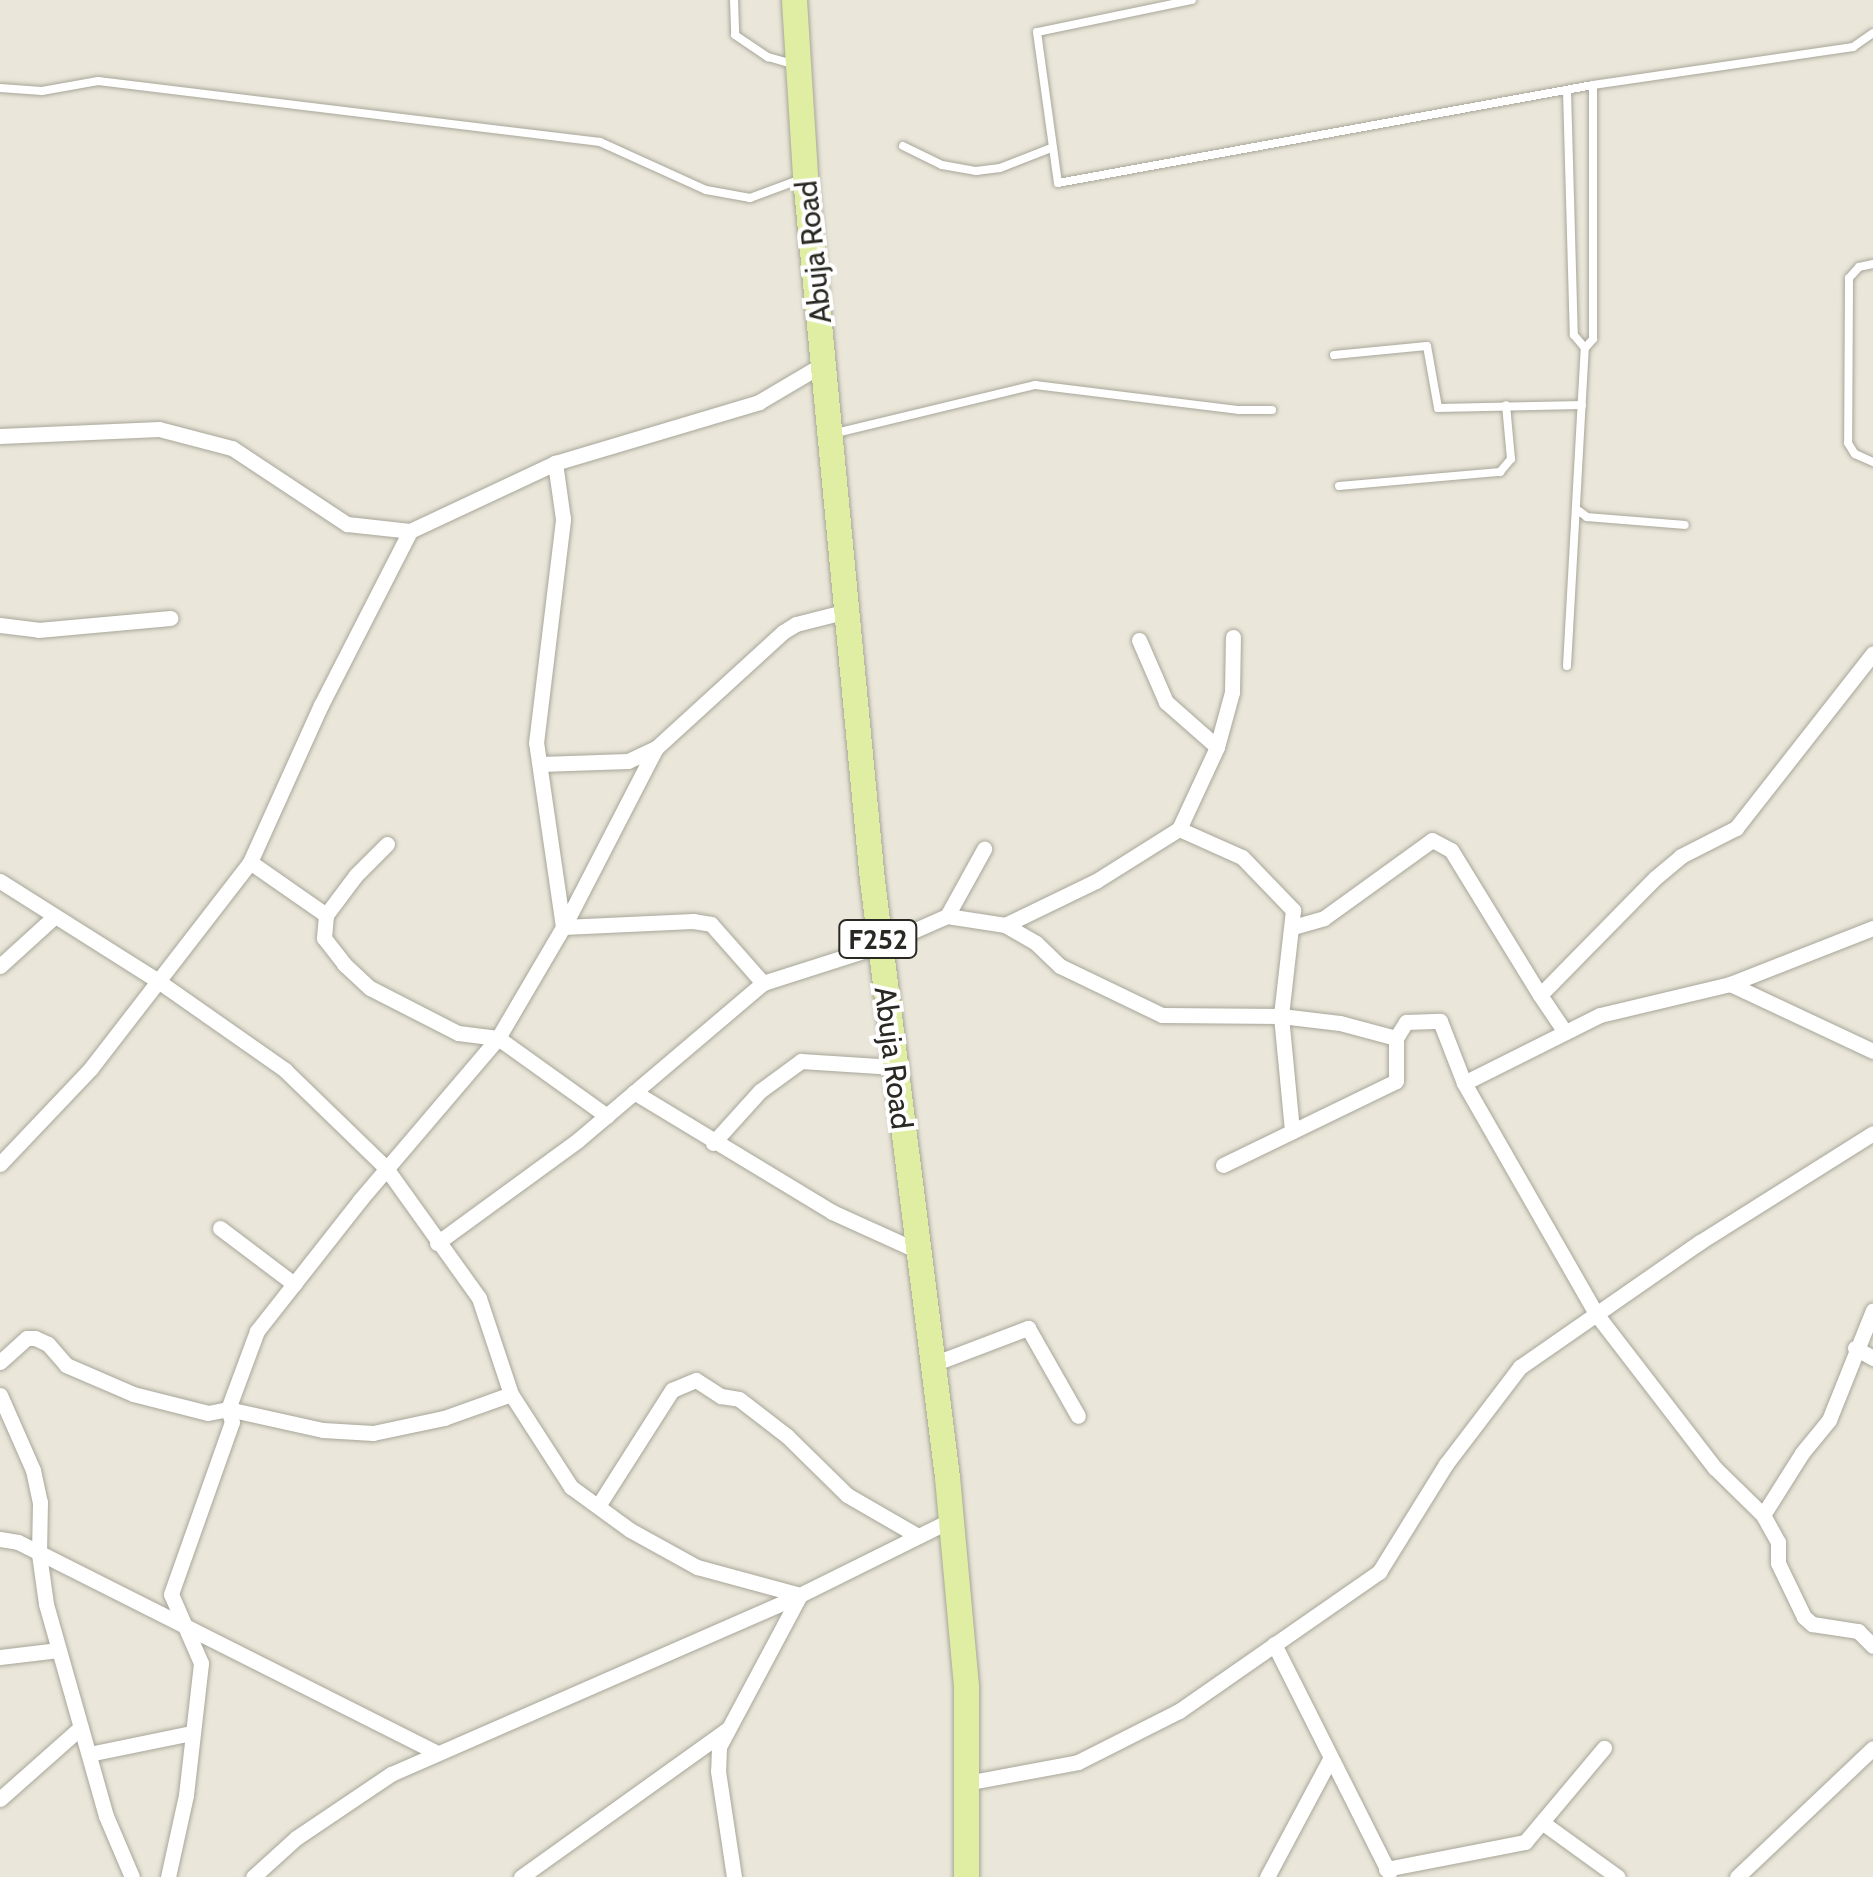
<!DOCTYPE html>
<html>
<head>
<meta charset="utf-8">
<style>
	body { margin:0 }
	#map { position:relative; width:1873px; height:1877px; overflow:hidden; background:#eae7da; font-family:Cabin,sans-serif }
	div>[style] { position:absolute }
	.roads { filter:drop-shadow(0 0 2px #a8a699) drop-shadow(0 0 2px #a8a699) }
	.lane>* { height:8px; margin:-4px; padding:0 4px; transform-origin:4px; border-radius:4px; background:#fff }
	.street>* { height:15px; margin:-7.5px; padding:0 7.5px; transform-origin:7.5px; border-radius:7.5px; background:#fff }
	.primary>* { height:25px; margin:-12.5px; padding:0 12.5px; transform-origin:12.5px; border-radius:12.5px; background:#dfeea3 }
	span { translate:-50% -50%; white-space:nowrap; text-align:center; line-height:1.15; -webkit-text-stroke:8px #fff; paint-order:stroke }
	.shield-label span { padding:2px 8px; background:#fff; border:2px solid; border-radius:8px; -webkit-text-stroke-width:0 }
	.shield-label { font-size:28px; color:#292822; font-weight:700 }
	.street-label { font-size:30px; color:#292822 }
</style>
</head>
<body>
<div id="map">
	<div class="roads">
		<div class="lane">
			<i style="left:734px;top:0;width:35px;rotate:88deg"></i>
			<i style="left:735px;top:35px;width:40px;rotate:34deg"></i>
			<i style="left:768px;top:57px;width:26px;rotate:16deg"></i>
			<i style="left:1192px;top:0;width:158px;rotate:168.3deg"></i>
			<i style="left:1037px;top:32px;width:152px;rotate:82.1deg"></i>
			<i style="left:1058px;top:183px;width:544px;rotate:-10.38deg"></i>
			<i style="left:1593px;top:85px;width:263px;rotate:-8.3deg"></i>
			<i style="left:1853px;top:47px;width:24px;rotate:-35deg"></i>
			<i style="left:0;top:88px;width:42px;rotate:4.1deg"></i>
			<i style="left:42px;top:91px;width:57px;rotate:-10.1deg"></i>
			<i style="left:98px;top:81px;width:506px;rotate:6.93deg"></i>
			<i style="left:600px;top:142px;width:116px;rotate:24.4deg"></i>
			<i style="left:706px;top:190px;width:45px;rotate:10.3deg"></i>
			<i style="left:750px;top:198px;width:54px;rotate:-20.4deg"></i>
			<i style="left:1567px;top:91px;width:244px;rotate:88.4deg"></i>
			<i style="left:1574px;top:335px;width:17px;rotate:50deg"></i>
			<i style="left:903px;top:146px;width:43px;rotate:26deg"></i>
			<i style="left:942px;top:165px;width:35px;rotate:10deg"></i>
			<i style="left:976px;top:171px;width:24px;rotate:-7deg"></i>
			<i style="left:1000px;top:168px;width:55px;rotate:-21.4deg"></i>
			<i style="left:1873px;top:264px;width:14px;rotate:168deg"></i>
			<i style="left:1859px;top:267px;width:15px;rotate:132deg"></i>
			<i style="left:1849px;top:278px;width:165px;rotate:90.3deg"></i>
			<i style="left:1848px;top:443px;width:13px;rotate:58deg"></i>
			<i style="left:1855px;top:454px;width:20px;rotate:24deg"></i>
			<i style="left:1334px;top:355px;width:93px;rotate:-5.5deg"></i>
			<i style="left:1427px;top:346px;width:63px;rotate:79.9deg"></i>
			<i style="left:1438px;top:408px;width:144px;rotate:-1.2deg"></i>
			<i style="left:836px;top:433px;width:205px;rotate:-13.6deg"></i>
			<i style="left:1035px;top:385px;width:206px;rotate:7deg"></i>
			<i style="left:1239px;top:410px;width:33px"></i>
			<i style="left:1339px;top:486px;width:162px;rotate:-5deg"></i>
			<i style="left:1500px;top:472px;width:17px;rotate:-50deg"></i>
			<i style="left:1511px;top:459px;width:54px;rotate:-95.3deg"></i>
			<i style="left:1579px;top:511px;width:10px;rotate:37deg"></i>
			<i style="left:1587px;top:517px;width:98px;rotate:4.7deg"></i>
			<i style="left:1567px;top:666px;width:319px;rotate:-86.8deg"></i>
			<i style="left:1585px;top:348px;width:12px;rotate:-48deg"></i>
			<i style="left:1593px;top:339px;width:254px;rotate:-90deg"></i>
		</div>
		<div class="street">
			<i style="left:0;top:436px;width:159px;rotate:-2.5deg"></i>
			<i style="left:159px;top:429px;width:75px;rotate:14.6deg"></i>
			<i style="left:232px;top:448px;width:138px;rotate:33.5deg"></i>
			<i style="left:347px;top:524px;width:63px;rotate:6.3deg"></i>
			<i style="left:410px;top:531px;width:160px;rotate:-25.1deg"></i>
			<i style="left:555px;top:463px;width:213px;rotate:-16.6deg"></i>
			<i style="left:759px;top:402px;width:77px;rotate:-30.6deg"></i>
			<i style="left:0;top:625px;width:38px;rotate:7deg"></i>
			<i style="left:38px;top:630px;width:133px;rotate:-5.2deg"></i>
			<i style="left:1139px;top:640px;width:68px;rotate:66.5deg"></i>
			<i style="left:1166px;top:702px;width:68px;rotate:41.4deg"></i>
			<i style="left:540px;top:764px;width:88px;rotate:-2deg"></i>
			<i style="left:628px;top:761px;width:31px;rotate:-25deg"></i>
			<i style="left:656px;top:748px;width:172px;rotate:-42.4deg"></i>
			<i style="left:783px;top:632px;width:15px;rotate:-32deg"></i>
			<i style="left:796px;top:624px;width:53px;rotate:-14.3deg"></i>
			<i style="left:1179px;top:829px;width:90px;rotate:-65.1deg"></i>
			<i style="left:1217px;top:747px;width:57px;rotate:-74.7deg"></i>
			<i style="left:1232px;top:692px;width:55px;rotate:-89deg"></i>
			<i style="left:387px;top:844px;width:44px;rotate:135deg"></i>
			<i style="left:356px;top:875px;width:50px;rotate:126.9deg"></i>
			<i style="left:326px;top:915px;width:23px;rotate:95deg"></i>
			<i style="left:324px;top:938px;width:33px;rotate:52deg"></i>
			<i style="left:344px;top:964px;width:35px;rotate:43deg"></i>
			<i style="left:370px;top:988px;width:99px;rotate:27.1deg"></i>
			<i style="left:458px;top:1033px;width:40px;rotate:7.1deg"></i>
			<i style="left:498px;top:1038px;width:134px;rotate:35.6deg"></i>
			<i style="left:250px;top:862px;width:93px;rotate:34.9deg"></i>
			<i style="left:0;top:881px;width:187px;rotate:32.3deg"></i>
			<i style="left:158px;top:981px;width:155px;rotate:35deg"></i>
			<i style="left:285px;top:1070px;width:141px;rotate:44.1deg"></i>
			<i style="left:386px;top:1168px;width:160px;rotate:54.4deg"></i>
			<i style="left:479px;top:1298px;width:101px;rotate:71.6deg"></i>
			<i style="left:511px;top:1394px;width:111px;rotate:57.2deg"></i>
			<i style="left:571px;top:1487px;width:73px;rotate:36.1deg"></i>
			<i style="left:630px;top:1530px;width:77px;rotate:28.9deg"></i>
			<i style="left:697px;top:1567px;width:107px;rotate:15.2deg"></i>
			<i style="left:800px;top:1595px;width:172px;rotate:118.1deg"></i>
			<i style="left:719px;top:1747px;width:24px;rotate:92deg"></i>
			<i style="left:718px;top:1771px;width:107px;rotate:81.4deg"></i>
			<i style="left:947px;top:916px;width:77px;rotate:-61.1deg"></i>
			<i style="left:1005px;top:925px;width:101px;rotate:-25.8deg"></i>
			<i style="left:1096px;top:881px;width:98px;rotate:-32.1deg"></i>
			<i style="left:1179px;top:829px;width:69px;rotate:24deg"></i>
			<i style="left:1242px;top:857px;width:74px;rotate:46.1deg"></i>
			<i style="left:1293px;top:910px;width:107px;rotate:96.5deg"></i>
			<i style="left:1281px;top:1016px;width:116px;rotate:84.5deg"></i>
			<i style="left:564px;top:926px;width:200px;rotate:-62.7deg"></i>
			<i style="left:563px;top:927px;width:130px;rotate:-2.6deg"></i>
			<i style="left:693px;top:921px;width:18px;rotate:9deg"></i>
			<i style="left:711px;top:924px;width:79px;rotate:48.6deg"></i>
			<i style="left:1293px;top:927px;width:32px;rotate:-16deg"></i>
			<i style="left:1324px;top:918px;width:133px;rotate:-35.8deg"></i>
			<i style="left:1432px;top:840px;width:21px;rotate:28deg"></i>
			<i style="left:1451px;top:850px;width:170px;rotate:58.5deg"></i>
			<i style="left:0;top:966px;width:74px;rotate:-42.3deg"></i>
			<i style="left:1730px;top:984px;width:158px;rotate:25.1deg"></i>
			<i style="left:1565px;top:1032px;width:45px;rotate:-124deg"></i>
			<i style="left:1540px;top:995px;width:164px;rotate:-45.5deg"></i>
			<i style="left:1655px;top:878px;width:34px;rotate:-40deg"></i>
			<i style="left:1681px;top:856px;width:62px;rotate:-27deg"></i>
			<i style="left:1736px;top:828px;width:222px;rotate:-51.9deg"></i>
			<i style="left:1464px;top:1083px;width:267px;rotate:60.2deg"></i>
			<i style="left:1597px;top:1315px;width:193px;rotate:52.4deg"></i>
			<i style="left:1715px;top:1468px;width:67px;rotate:44.4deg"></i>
			<i style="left:1763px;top:1515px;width:31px;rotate:61deg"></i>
			<i style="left:1778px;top:1542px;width:21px;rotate:90deg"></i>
			<i style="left:1778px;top:1563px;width:60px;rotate:64.3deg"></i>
			<i style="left:1804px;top:1617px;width:11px;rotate:41deg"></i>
			<i style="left:1812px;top:1624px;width:47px;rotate:8.7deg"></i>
			<i style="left:1858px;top:1631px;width:21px;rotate:45deg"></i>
			<i style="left:634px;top:1092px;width:232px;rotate:31.2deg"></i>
			<i style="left:832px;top:1212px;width:94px;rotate:24.4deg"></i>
			<i style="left:713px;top:1143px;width:70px;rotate:-47.9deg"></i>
			<i style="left:760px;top:1091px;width:51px;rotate:-36.2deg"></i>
			<i style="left:801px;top:1061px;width:93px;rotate:3.7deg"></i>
			<i style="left:0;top:1164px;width:132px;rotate:-46.5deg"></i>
			<i style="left:91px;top:1068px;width:260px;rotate:-52.3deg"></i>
			<i style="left:250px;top:862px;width:172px;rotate:-65.7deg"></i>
			<i style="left:321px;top:705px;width:195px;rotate:-62.9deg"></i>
			<i style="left:1223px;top:1165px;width:192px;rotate:-25.9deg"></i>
			<i style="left:1396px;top:1081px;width:43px;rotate:-90deg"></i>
			<i style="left:220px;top:1228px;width:93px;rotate:37.1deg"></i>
			<i style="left:437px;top:1243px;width:175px;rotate:-36.1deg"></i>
			<i style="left:578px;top:1140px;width:243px;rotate:-40.3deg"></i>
			<i style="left:763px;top:983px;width:122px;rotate:-17.7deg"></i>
			<i style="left:879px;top:946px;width:74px;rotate:-23.8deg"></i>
			<i style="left:947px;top:916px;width:59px;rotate:8.8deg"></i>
			<i style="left:1005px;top:925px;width:36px;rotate:30deg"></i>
			<i style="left:1036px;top:943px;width:33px;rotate:44deg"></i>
			<i style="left:1060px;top:966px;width:113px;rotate:25.7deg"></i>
			<i style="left:1162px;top:1015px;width:119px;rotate:0.5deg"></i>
			<i style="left:1281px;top:1016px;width:59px;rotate:6.8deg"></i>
			<i style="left:1340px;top:1023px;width:58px;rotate:15deg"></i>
			<i style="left:1396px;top:1038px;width:19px;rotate:-58deg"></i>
			<i style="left:1406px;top:1022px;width:34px;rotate:-2deg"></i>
			<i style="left:1440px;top:1021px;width:66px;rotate:68.8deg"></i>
			<i style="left:1464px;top:1083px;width:152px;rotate:-26.6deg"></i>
			<i style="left:1600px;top:1015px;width:134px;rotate:-13.4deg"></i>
			<i style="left:1730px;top:984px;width:154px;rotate:-21.4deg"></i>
			<i style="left:1855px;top:1348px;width:21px;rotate:29deg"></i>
			<i style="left:0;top:1362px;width:36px;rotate:-42deg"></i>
			<i style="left:27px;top:1338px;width:8px"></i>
			<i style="left:35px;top:1338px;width:14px;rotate:25deg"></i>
			<i style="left:48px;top:1344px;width:28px;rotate:49deg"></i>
			<i style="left:66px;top:1365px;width:73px;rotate:23.4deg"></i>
			<i style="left:133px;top:1394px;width:77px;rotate:14.2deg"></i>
			<i style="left:208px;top:1413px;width:20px;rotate:-11deg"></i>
			<i style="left:228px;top:1409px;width:97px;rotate:12.5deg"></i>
			<i style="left:323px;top:1430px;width:50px;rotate:3.4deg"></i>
			<i style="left:373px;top:1433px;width:73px;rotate:-11.9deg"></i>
			<i style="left:444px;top:1418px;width:71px;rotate:-19.7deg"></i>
			<i style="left:933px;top:1364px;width:102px;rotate:-20.8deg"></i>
			<i style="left:1028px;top:1328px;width:101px;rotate:60.4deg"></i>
			<i style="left:0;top:1395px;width:82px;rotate:66.3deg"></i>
			<i style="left:33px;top:1470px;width:33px;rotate:78deg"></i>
			<i style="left:40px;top:1502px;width:52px;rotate:91.1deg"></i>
			<i style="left:39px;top:1554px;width:50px;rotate:82deg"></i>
			<i style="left:46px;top:1604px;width:220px;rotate:74.2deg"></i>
			<i style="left:106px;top:1816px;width:66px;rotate:66.9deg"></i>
			<i style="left:598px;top:1506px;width:138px;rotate:-57.5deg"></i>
			<i style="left:672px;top:1390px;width:26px;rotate:-23deg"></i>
			<i style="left:696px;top:1380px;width:30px;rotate:33deg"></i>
			<i style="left:721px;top:1396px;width:18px;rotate:9deg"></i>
			<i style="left:739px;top:1399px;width:61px;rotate:37.6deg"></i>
			<i style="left:787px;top:1436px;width:84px;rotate:44.5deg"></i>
			<i style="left:847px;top:1495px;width:82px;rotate:30deg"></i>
			<i style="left:1763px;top:1515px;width:73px;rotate:-57.8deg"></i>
			<i style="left:1802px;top:1453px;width:43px;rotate:-50.7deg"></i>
			<i style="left:1829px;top:1420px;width:118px;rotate:-68.2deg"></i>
			<i style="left:0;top:1539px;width:18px;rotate:9deg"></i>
			<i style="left:18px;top:1542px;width:467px;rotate:26.7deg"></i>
			<i style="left:1274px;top:1644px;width:256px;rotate:63.3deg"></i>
			<i style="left:0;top:1657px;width:59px;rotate:-6.8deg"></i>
			<i style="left:89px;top:1754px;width:104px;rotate:-11.6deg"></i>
			<i style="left:966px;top:1783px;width:114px;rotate:-10.6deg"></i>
			<i style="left:1078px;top:1762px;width:113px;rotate:-26.8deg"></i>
			<i style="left:1179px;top:1711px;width:244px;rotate:-34.8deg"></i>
			<i style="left:1379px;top:1572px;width:127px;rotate:-58.2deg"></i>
			<i style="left:1446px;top:1464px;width:122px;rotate:-52.7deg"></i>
			<i style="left:1520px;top:1367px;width:219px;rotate:-34.8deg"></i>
			<i style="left:1700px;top:1242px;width:204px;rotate:-32.2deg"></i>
			<i style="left:0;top:1799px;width:108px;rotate:-41.6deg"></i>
			<i style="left:1543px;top:1823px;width:92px;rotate:35.8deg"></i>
			<i style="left:1386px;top:1869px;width:142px;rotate:-11deg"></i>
			<i style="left:1525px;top:1842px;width:123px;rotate:-50deg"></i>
			<i style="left:168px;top:1877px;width:84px;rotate:-77.6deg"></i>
			<i style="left:186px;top:1795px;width:133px;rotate:-83.5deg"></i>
			<i style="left:201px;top:1663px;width:75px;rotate:-113.5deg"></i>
			<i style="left:171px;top:1594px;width:182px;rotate:-70.5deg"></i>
			<i style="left:232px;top:1422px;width:14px;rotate:-107deg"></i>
			<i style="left:228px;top:1409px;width:83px;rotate:-69.6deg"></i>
			<i style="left:257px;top:1331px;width:167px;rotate:-51.8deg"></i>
			<i style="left:360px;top:1200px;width:213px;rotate:-49.6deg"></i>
			<i style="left:498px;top:1038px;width:129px;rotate:-59.6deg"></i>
			<i style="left:563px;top:927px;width:186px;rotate:-98.3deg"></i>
			<i style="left:536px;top:743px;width:226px;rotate:-83.1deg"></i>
			<i style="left:563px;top:519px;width:57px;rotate:-98.1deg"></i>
			<i style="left:253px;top:1877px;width:58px;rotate:-42.2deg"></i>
			<i style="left:296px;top:1838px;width:115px;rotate:-34deg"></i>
			<i style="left:391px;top:1774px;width:446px;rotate:-23.6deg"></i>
			<i style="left:800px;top:1595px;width:169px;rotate:-26.4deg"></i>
			<i style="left:521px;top:1877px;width:252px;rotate:-35.6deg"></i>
			<i style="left:1267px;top:1877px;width:134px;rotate:-61.9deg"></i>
			<i style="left:1737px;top:1877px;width:187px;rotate:-43.5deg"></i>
		</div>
		<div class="primary">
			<i style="left:794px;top:0;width:177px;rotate:86.4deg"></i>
			<i style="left:805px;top:177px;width:706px;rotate:84.56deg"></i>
			<i style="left:872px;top:880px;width:602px;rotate:82.84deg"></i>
			<i style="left:947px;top:1477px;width:211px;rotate:84.8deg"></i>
			<i style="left:966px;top:1687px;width:190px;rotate:90deg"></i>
		</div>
	</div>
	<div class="shield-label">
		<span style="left:878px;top:939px">F252</span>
	</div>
	<div class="street-label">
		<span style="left:814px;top:252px;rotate:-96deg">Abuja Road</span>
		<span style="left:893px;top:1058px;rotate:83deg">Abuja Road</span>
	</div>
</div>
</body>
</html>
